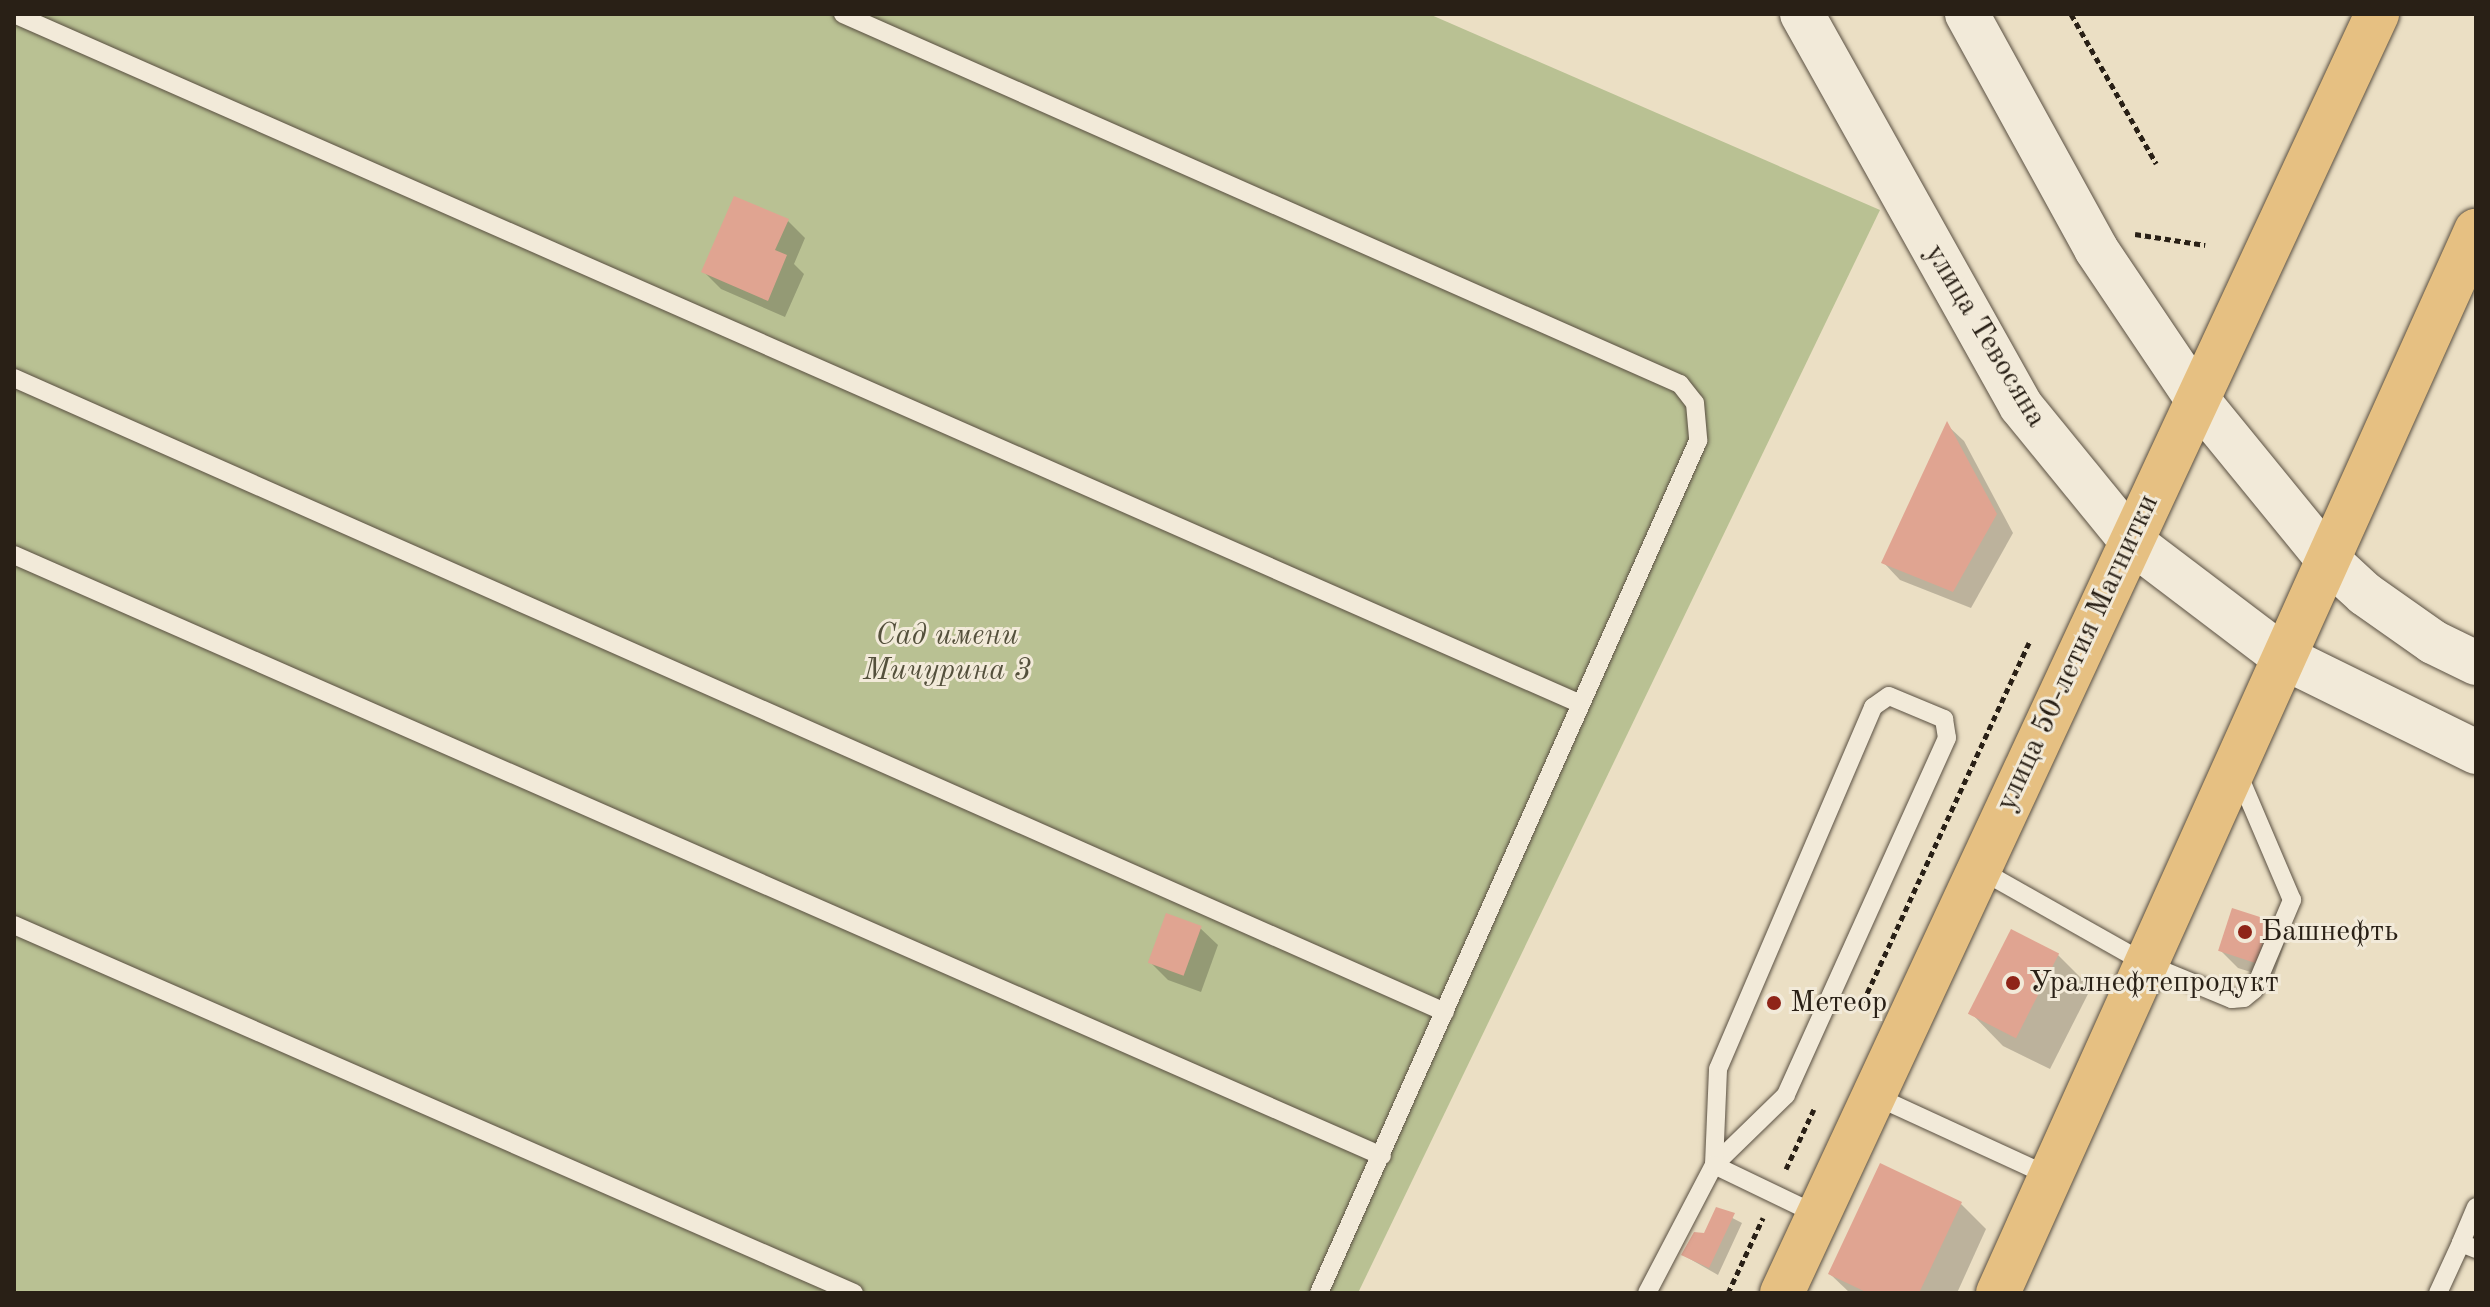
<!DOCTYPE html>
<html>
<head>
<meta charset="utf-8">
<style>
	body { margin:0 }
	#map { position:relative; width:2490px; height:1307px; overflow:hidden; background:#ebdfc4; font-family:"Old Standard TT",serif }
	div>[style] { position:absolute }
	.green>* { inset:0; background:#b9c193 }
	.shadow>* { inset:0; background:#0003 }
	.building>* { inset:0; background:#e0a491; transform-origin:0 0 }
	.path>* { height:5px; margin-top:-2.5px; transform-origin:0; background:repeating-linear-gradient(90deg,#292016 0 6px,transparent 0 10px) }
	.roads { filter:drop-shadow(0 0 2px #5a5042) drop-shadow(0 0 2px #5a5042) }
	.service>* { height:18px; margin:-9px; padding:0 9px; transform-origin:9px; border-radius:9px; background:#f2ead9 }
	.tertiary>* { height:44px; margin:-22px; padding:0 22px; transform-origin:22px; border-radius:22px; background:#f2ead9 }
	.secondary>* { height:44px; margin:-22px; padding:0 22px; transform-origin:22px; border-radius:22px; background:#f2ead9 }
	.primary>* { height:44px; margin:-22px; padding:0 22px; transform-origin:22px; border-radius:22px; background:#e6c082 }
	.dots>* { width:22px; height:22px; translate:-50% -50%; box-sizing:border-box; border:4px solid #f2ead9; border-radius:50% }
	span { translate:-50% -50%; white-space:nowrap; text-align:center; line-height:1.15; -webkit-text-stroke:6px #f2ead9; paint-order:stroke }
	.street-label { font-size:30px; color:#292016 }
	.park-label { font-size:30px; color:#54503c; font-style:italic }
	.poi-label { font-size:30px; color:#292016 }
	.left { translate:0 -50%; text-align:left }
	.frame { position:absolute; inset:0; border:16px solid #292016; pointer-events:none }
</style>
</head>
<body>
<div id="map">
	<div class="green">
		<i style="clip-path:polygon(14px 14px,1429px 14px,1880px 210px,1358px 1293px,14px 1293px)"></i>
	</div>
	<div class="shadow">
		<i style="clip-path:polygon(788px 221px,805px 238px,794px 264px,804px 274px,785px 317px,721px 289px,704px 272px)"></i>
		<i style="clip-path:polygon(1947px 425px,1964px 441px,2013px 533px,1971px 608px,1900px 580px,1883px 562px)"></i>
		<i style="clip-path:polygon(2269px 922px,2286px 939px,2273px 979px,2238px 968px,2220px 950px)"></i>
		<i style="clip-path:polygon(1200px 928px,1218px 945px,1201px 992px,1168px 980px,1150px 962px)"></i>
		<i style="clip-path:polygon(2058px 955px,2091px 988px,2050px 1069px,2003px 1046px,1970px 1012px)"></i>
		<i style="clip-path:polygon(1961px 1204px,1986px 1229px,1957px 1293px,1850px 1293px,1830px 1274px)"></i>
		<i style="clip-path:polygon(1717px 1210px,1742px 1223px,1718px 1275px,1683px 1255px,1705px 1235px)"></i>
	</div>
	<div class="building">
		<i style="clip-path:polygon(734px 196px,789px 219px,775px 250px,787px 255px,768px 301px,701px 272px)"></i>
		<i style="clip-path:polygon(1947px 421px,1997px 514px,1953px 592px,1881px 563px)"></i>
		<i style="left:2232px;top:908px;width:40px;height:45px;rotate:18deg"></i>
		<i style="left:1166px;top:913px;width:38px;height:53px;rotate:20deg"></i>
		<i style="left:2011px;top:929px;width:54px;height:95px;rotate:27deg"></i>
		<i style="clip-path:polygon(1880px 1163px,1962px 1202px,1919px 1293px,1868px 1293px,1828px 1274px)"></i>
		<i style="clip-path:polygon(1716px 1207px,1735px 1213px,1709px 1268px,1681px 1255px,1694px 1232px,1704px 1233px)"></i>
	</div>
	<div class="path">
		<i style="left:2071px;top:14px;width:172px;rotate:60.3deg"></i>
		<i style="left:2135px;top:234px;width:71px;rotate:8.9deg"></i>
		<i style="left:1863px;top:1002px;width:396px;rotate:-65.2deg"></i>
		<i style="left:1786px;top:1169px;width:66px;rotate:-65deg"></i>
		<i style="left:1728px;top:1293px;width:83px;rotate:-65deg"></i>
	</div>
	<div class="roads">
		<div class="service">
			<i style="left:14px;top:14px;width:1712px;rotate:23.77deg"></i>
			<i style="left:843px;top:14px;width:915px;rotate:23.85deg"></i>
			<i style="left:1680px;top:384px;width:24px;rotate:52deg"></i>
			<i style="left:1695px;top:403px;width:38px;rotate:85deg"></i>
			<i style="left:1698px;top:441px;width:932px;rotate:113.98deg"></i>
			<i style="left:14px;top:378px;width:1565px;rotate:23.9deg"></i>
			<i style="left:14px;top:555px;width:1494px;rotate:23.72deg"></i>
			<i style="left:1889px;top:696px;width:60px;rotate:22.7deg"></i>
			<i style="left:1944px;top:719px;width:19px;rotate:81deg"></i>
			<i style="left:1947px;top:738px;width:392px;rotate:114.3deg"></i>
			<i style="left:1786px;top:1095px;width:100px;rotate:135.8deg"></i>
			<i style="left:1714px;top:1165px;width:96px;rotate:-87.6deg"></i>
			<i style="left:1718px;top:1069px;width:394px;rotate:-66.8deg"></i>
			<i style="left:1873px;top:707px;width:19px;rotate:-35deg"></i>
			<i style="left:1977px;top:868px;width:195px;rotate:29.5deg"></i>
			<i style="left:2147px;top:964px;width:92px;rotate:22.4deg"></i>
			<i style="left:2232px;top:999px;width:12px;rotate:-5deg"></i>
			<i style="left:2244px;top:998px;width:13px;rotate:-39deg"></i>
			<i style="left:2254px;top:990px;width:98px;rotate:-67.1deg"></i>
			<i style="left:2292px;top:900px;width:140px;rotate:-113.1deg"></i>
			<i style="left:14px;top:925px;width:917px;rotate:23.66deg"></i>
			<i style="left:1873px;top:1095px;width:196px;rotate:24.7deg"></i>
			<i style="left:2476px;top:1207px;width:39px;rotate:113deg"></i>
			<i style="left:2461px;top:1243px;width:16px;rotate:22deg"></i>
			<i style="left:1647px;top:1293px;width:144px;rotate:-62.4deg"></i>
			<i style="left:1714px;top:1165px;width:115px;rotate:25.7deg"></i>
			<i style="left:2438px;top:1293px;width:55px;rotate:-65.3deg"></i>
		</div>
		<div class="tertiary">
			<i style="left:2196px;top:398px;width:209px;rotate:50.8deg"></i>
			<i style="left:2328px;top:560px;width:50px;rotate:42.6deg"></i>
			<i style="left:2365px;top:594px;width:83px;rotate:35.2deg"></i>
			<i style="left:2433px;top:642px;width:48px;rotate:26deg"></i>
			<i style="left:2285px;top:658px;width:213px;rotate:26.2deg"></i>
		</div>
		<div class="secondary">
			<i style="left:1802px;top:14px;width:449px;rotate:60.8deg"></i>
			<i style="left:2021px;top:406px;width:176px;rotate:50.8deg"></i>
			<i style="left:2132px;top:542px;width:192px;rotate:37.2deg"></i>
			<i style="left:1967px;top:14px;width:268px;rotate:61.2deg"></i>
			<i style="left:2096px;top:249px;width:179px;rotate:56.1deg"></i>
		</div>
		<div class="primary">
			<i style="left:1782px;top:1293px;width:1411px;rotate:-65.05deg"></i>
			<i style="left:1998px;top:1293px;width:1165px;rotate:-65.77deg"></i>
		</div>
	</div>
	<div class="dots">
		<i style="left:2245px;top:932px;background:#8f2418"></i>
		<i style="left:2013px;top:983px;background:#8f2418"></i>
		<i style="left:1774px;top:1003px;background:#8f2418"></i>
	</div>
	<div class="street-label">
		<span style="left:1985px;top:336px;rotate:59deg">улица Тевосяна</span>
		<span style="left:2078px;top:653px;rotate:-65deg">улица 50-летия Магнитки</span>
	</div>
	<div class="park-label">
		<span style="left:947px;top:653px">Сад имени<br>Мичурина 3</span>
	</div>
	<div class="poi-label">
		<span class="left" style="left:2261px;top:932px">Башнефть</span>
		<span class="left" style="left:2029px;top:983px">Уралнефтепродукт</span>
		<span class="left" style="left:1790px;top:1003px">Метеор</span>
	</div>
	<div class="frame"></div>
</div>
</body>
</html>
